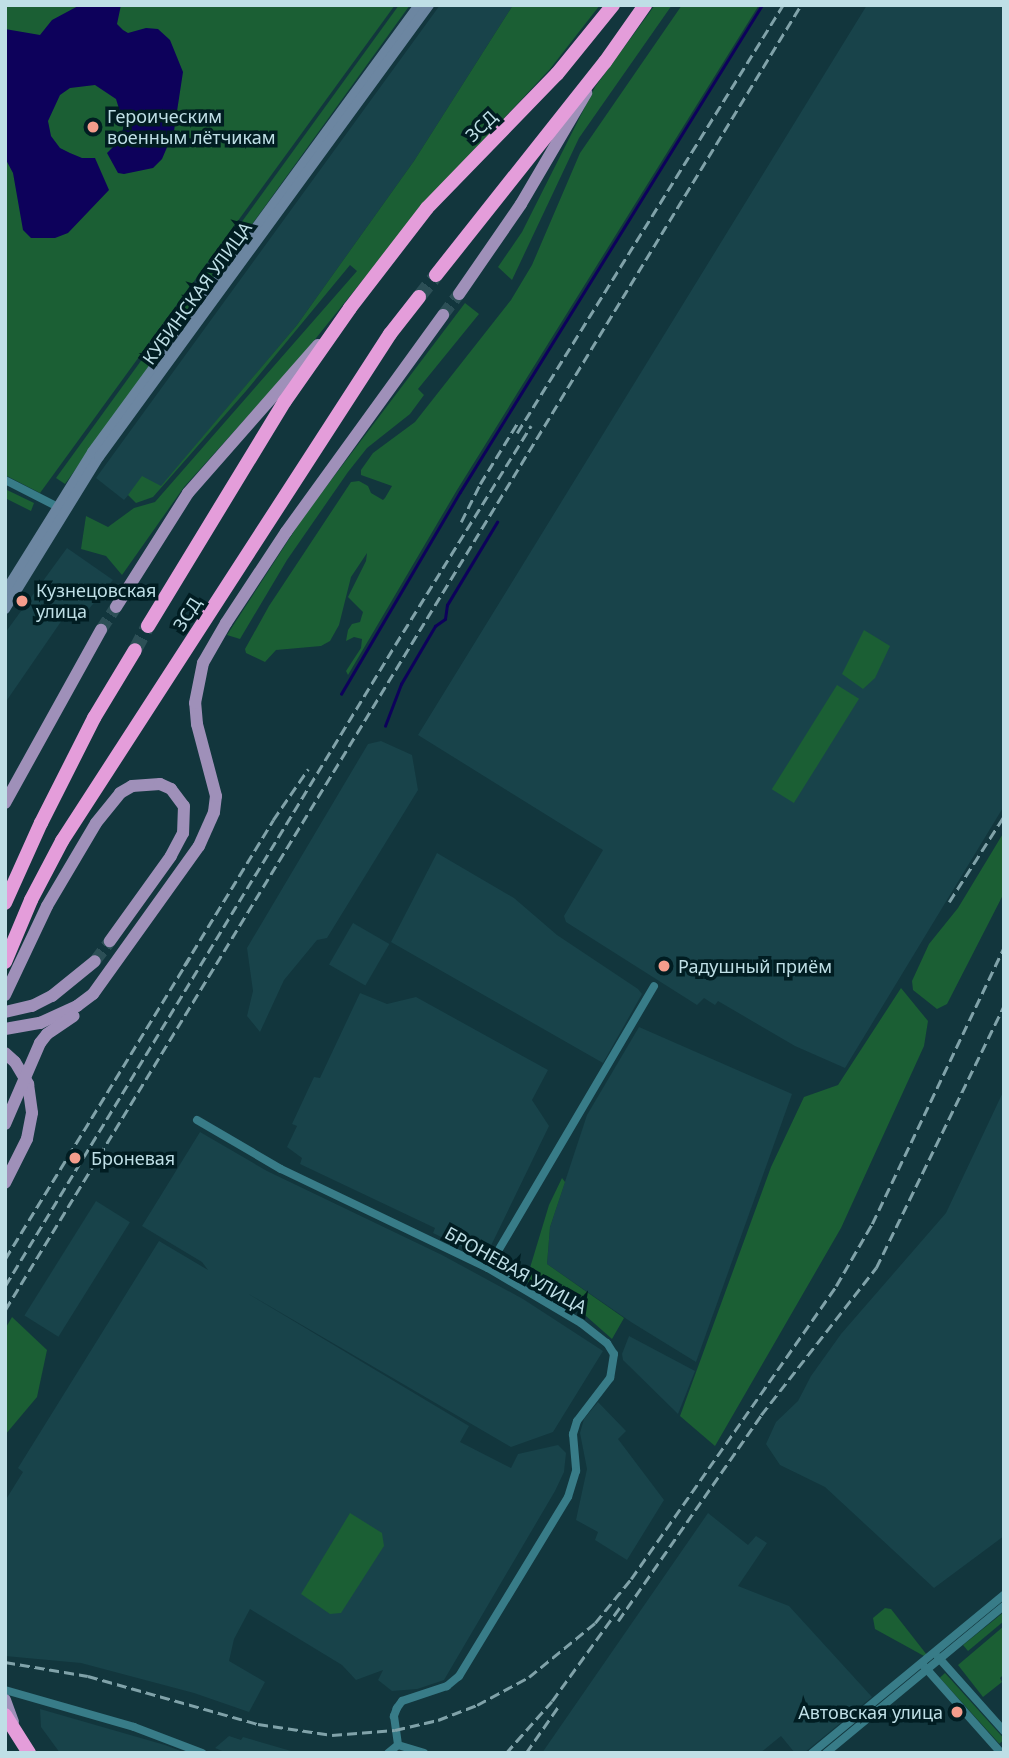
<!DOCTYPE html>
<html>
<head>
<meta charset="utf-8">
<style>
	body { margin:0 }
	#map { position:relative; width:1009px; height:1758px; overflow:hidden; background:#12363d; font-family:"Noto Sans",sans-serif }
	div>[style] { position:absolute }
	.built>* { inset:0; background:#18434a; transform-origin:0 0 }
	.green>* { inset:0; background:#1b5f34; transform-origin:0 0 }
	.water>* { inset:0; background:#0d015b }
	.stream>* { height:2.5px; margin:-1.25px; padding:0 1.25px; transform-origin:1.25px; border-radius:1.25px; background:#0d015b }
	.primary-tunnel>* { height:12px; margin-top:-6px; transform-origin:0; background:repeating-linear-gradient(90deg,#2c4f56 0 12px,transparent 0 18px) }
	.highway-tunnel>* { height:14px; margin-top:-7px; transform-origin:0; background:repeating-linear-gradient(90deg,#2c4f56 0 14px,transparent 0 21px) }
	.street>* { height:8px; margin:-4px; padding:0 4px; transform-origin:4px; border-radius:4px; background:#387c88 }
	.secondary>* { height:10px; margin:-5px; padding:0 5px; transform-origin:5px; border-radius:5px; background:#6c86a1 }
	.primary>* { height:12px; margin:-6px; padding:0 6px; transform-origin:6px; border-radius:6px; background:#9f90b9 }
	.highway>* { height:14px; margin:-7px; padding:0 7px; transform-origin:7px; border-radius:7px; background:#e49dda }
	.rail>* { height:2.5px; margin-top:-1.25px; transform-origin:0; background:repeating-linear-gradient(90deg,#80a2a9 0 10px,transparent 0 15px) }
	.dots>* { width:19px; height:19px; translate:-50% -50%; box-sizing:border-box; border:4px solid #011d22; border-radius:50% }
	span { translate:-50% -50%; white-space:nowrap; text-align:center; line-height:1.15; -webkit-text-stroke:7px #011d22; paint-order:stroke }
	.poi-label { font-size:18px; color:#bfdfe6 }
	.left { translate:0 -50%; text-align:left }
	.right { translate:-100% -50%; text-align:right }
	.street-label { font-size:18px; color:#bfdfe6 }
	.frame { position:absolute; inset:0; border:7px solid #bfdfe6; pointer-events:none }
</style>
</head>
<body>
<div id="map">
	<div class="built">
		<i style="clip-path:polygon(440px 5px,513px 5px,414px 161px,297px 325px,161px 487px,132px 491px,124px 500px,96px 478px)"></i>
		<i style="clip-path:polygon(867px 5px,1004px 5px,1004px 806px,845px 1068px,795px 1046px,718px 1001px,715px 1005px,704px 998px,697px 1005px,566px 922px,564px 916px,603px 850px,418px 735px)"></i>
		<i style="clip-path:polygon(67px 548px,113px 580px,88px 610px,71px 607px,5px 703px,5px 633px)"></i>
		<i style="clip-path:polygon(381px 741px,412px 755px,418px 790px,327px 938px,317px 940px,284px 980px,260px 1032px,247px 1016px,253px 991px,247px 948px,368px 744px)"></i>
		<i style="clip-path:polygon(437px 853px,514px 898px,557px 935px,638px 989px,642px 994px,603px 1063px,391px 942px)"></i>
		<i style="left:353px;top:923px;width:42px;height:48px;rotate:30deg"></i>
		<i style="clip-path:polygon(360px 993px,387px 1004px,416px 997px,548px 1070px,532px 1100px,549px 1126px,485px 1258px,433px 1233px,435px 1228px,300px 1164px,302px 1158px,287px 1147px,297px 1126px,292px 1124px,314px 1077px,320px 1078px)"></i>
		<i style="clip-path:polygon(639px 1027px,792px 1094px,696px 1362px,631px 1322px,547px 1264px,550px 1227px,587px 1115px)"></i>
		<i style="clip-path:polygon(1004px 1090px,1004px 1536px,934px 1588px,825px 1487px,780px 1465px,766px 1444px,776px 1422px,798px 1401px,811px 1376px,841px 1334px,946px 1213px)"></i>
		<i style="clip-path:polygon(200px 1132px,267px 1171px,442px 1255px,523px 1299px,603px 1351px,553px 1432px,511px 1447px,247px 1293px,469px 1426px,460px 1442px,503px 1464px,511px 1468px,518px 1454px,558px 1445px,566px 1453px,564px 1472px,555px 1491px,444px 1680px,417px 1689px,392px 1691px,378px 1680px,383px 1670px,356px 1680px,342px 1665px,250px 1609px,234px 1639px,229px 1661px,265px 1682px,249px 1712px,194px 1693px,81px 1663px,5px 1656px,5px 1501px,23px 1472px,18px 1468px,159px 1241px,208px 1270px,202px 1262px,142px 1226px)"></i>
		<i style="left:96px;top:1201px;width:40px;height:135px;rotate:32deg"></i>
		<i style="clip-path:polygon(629px 1336px,695px 1371px,678px 1414px,623px 1360px,622px 1354px)"></i>
		<i style="clip-path:polygon(598px 1402px,626px 1431px,618px 1439px,664px 1500px,627px 1560px,595px 1540px,598px 1532px,576px 1520px,587px 1469px,580px 1433px,584px 1419px)"></i>
		<i style="clip-path:polygon(708px 1513px,748px 1545px,756px 1536px,767px 1543px,738px 1586px,789px 1606px,872px 1697px,804px 1753px,795px 1753px,781px 1736px,760px 1753px,542px 1753px)"></i>
		<i style="clip-path:polygon(40px 1709px,165px 1745px,186px 1753px,60px 1753px,41px 1727px)"></i>
		<i style="clip-path:polygon(229px 1736px,241px 1740px,243px 1737px,298px 1753px,227px 1753px,215px 1748px)"></i>
	</div>
	<div class="green">
		<i style="clip-path:polygon(5px 5px,395px 5px,40px 493px,5px 475px)"></i>
		<i style="clip-path:polygon(399px 5px,410px 5px,65px 484px,56px 478px)"></i>
		<i style="clip-path:polygon(513px 5px,600px 5px,550px 69px,424px 204px,300px 358px,184px 487px,122px 575px,106px 556px,81px 549px,86px 516px,108px 527px,134px 508px,155px 502px,357px 271px,350px 265px,246px 391px,153px 497px,136px 503px,128px 495px,142px 476px,161px 486px,297px 325px,414px 161px)"></i>
		<i style="clip-path:polygon(655px 5px,672px 5px,579px 138px,512px 280px,498px 267px,522px 232px,595px 87px)"></i>
		<i style="clip-path:polygon(682px 5px,759px 5px,457px 490px,348px 675px,346px 671px,361px 648px,362px 639px,354px 637px,346px 641px,348px 630px,352px 624px,360px 622px,363px 612px,348px 597px,366px 561px,367px 553px,351px 577px,339px 625px,330px 641px,321px 646px,276px 650px,265px 662px,246px 653px,245px 649px,269px 606px,351px 482px,359px 481px,368px 486px,371px 493px,383px 500px,385px 498px,392px 486px,361px 475px,361px 470px,373px 453px,415px 422px,511px 300px,532px 265px,580px 153px)"></i>
		<i style="clip-path:polygon(465px 303px,479px 314px,418px 389px,424px 395px,410px 414px,367px 448px,348px 472px,287px 560px,240px 639px,227px 635px,304px 516px)"></i>
		<i style="clip-path:polygon(5px 489px,34px 503px,31px 511px,5px 498px)"></i>
		<i style="clip-path:polygon(864px 630px,890px 646px,875px 678px,863px 689px,842px 674px)"></i>
		<i style="left:837px;top:685px;width:26px;height:123px;rotate:32deg"></i>
		<i style="clip-path:polygon(1004px 832px,1004px 893px,947px 1004px,937px 1009px,913px 990px,912px 981px,929px 944px,958px 908px)"></i>
		<i style="clip-path:polygon(901px 988px,928px 1021px,924px 1046px,841px 1228px,715px 1446px,680px 1416px,771px 1167px,804px 1097px,838px 1085px)"></i>
		<i style="clip-path:polygon(562px 1178px,565px 1182px,550px 1227px,547px 1264px,624px 1318px,612px 1339px,586px 1316px,526px 1281px,549px 1205px)"></i>
		<i style="clip-path:polygon(12px 1317px,47px 1350px,37px 1397px,5px 1435px,5px 1329px)"></i>
		<i style="clip-path:polygon(350px 1513px,382px 1533px,384px 1546px,341px 1613px,330px 1614px,301px 1594px)"></i>
		<i style="clip-path:polygon(885px 1608px,891px 1609px,927px 1655px,924px 1656px,875px 1629px,873px 1618px)"></i>
		<i style="clip-path:polygon(1004px 1612px,1004px 1621px,968px 1651px,963px 1645px)"></i>
		<i style="clip-path:polygon(1004px 1626px,1004px 1674px,1000px 1678px,1002px 1682px,983px 1697px,958px 1665px)"></i>
		<i style="left:945px;top:1673px;width:89px;height:7px;rotate:48deg"></i>
	</div>
	<div class="water">
		<i style="clip-path:polygon(80px 5px,121px 5px,117px 24px,123px 30px,128px 33px,146px 28px,158px 29px,170px 40px,183px 72px,174px 131px,162px 159px,153px 168px,124px 174px,118px 173px,107px 153px,120px 140px,124px 125px,116px 99px,95px 85px,70px 88px,60px 95px,48px 121px,51px 136px,60px 148px,70px 153px,82px 158px,95px 158px,109px 190px,68px 233px,55px 238px,31px 238px,23px 230px,13px 173px,5px 158px,5px 29px,40px 35px,52px 20px)"></i>
	</div>
	<div class="stream">
		<i style="left:341px;top:694px;width:234px;rotate:-59.5deg"></i>
		<i style="left:460px;top:492px;width:573px;rotate:-58.2deg"></i>
		<i style="left:385px;top:726px;width:45px;rotate:-69.1deg"></i>
		<i style="left:401px;top:684px;width:67px;rotate:-59.6deg"></i>
		<i style="left:435px;top:626px;width:12px;rotate:-35deg"></i>
		<i style="left:445px;top:619px;width:14px;rotate:-82deg"></i>
		<i style="left:447px;top:605px;width:97px;rotate:-58.9deg"></i>
	</div>
	<div class="primary-tunnel">
		<i style="left:443px;top:315px;width:26px;rotate:-53deg"></i>
		<i style="left:101px;top:630px;width:27px;rotate:-57deg"></i>
		<i style="left:95px;top:961px;width:25px;rotate:-53deg"></i>
	</div>
	<div class="highway-tunnel">
		<i style="left:419px;top:297px;width:28px;rotate:-52deg"></i>
		<i style="left:135px;top:650px;width:27px;rotate:-62deg"></i>
	</div>
	<div class="street">
		<i style="left:5px;top:480px;width:64px;rotate:27deg"></i>
		<i style="left:197px;top:1120px;width:97px;rotate:30.3deg"></i>
		<i style="left:281px;top:1169px;width:229px;rotate:25.6deg"></i>
		<i style="left:488px;top:1268px;width:108px;rotate:30.6deg"></i>
		<i style="left:581px;top:1323px;width:33px;rotate:38deg"></i>
		<i style="left:607px;top:1343px;width:13px;rotate:58deg"></i>
		<i style="left:614px;top:1354px;width:24px;rotate:99deg"></i>
		<i style="left:610px;top:1378px;width:54px;rotate:127.5deg"></i>
		<i style="left:577px;top:1421px;width:14px;rotate:107deg"></i>
		<i style="left:573px;top:1434px;width:37px;rotate:85deg"></i>
		<i style="left:576px;top:1471px;width:27px;rotate:107deg"></i>
		<i style="left:568px;top:1497px;width:210px;rotate:121.3deg"></i>
		<i style="left:459px;top:1676px;width:16px;rotate:140deg"></i>
		<i style="left:447px;top:1686px;width:47px;rotate:161.6deg"></i>
		<i style="left:402px;top:1701px;width:9px;rotate:126deg"></i>
		<i style="left:397px;top:1708px;width:9px;rotate:111deg"></i>
		<i style="left:394px;top:1716px;width:29px;rotate:82deg"></i>
		<i style="left:488px;top:1268px;width:327px;rotate:-59.5deg"></i>
		<i style="left:938px;top:1657px;width:99px;rotate:48.3deg"></i>
		<i style="left:923px;top:1665px;width:118px;rotate:48.4deg"></i>
		<i style="left:5px;top:1690px;width:134px;rotate:16deg"></i>
		<i style="left:134px;top:1727px;width:73px;rotate:20.9deg"></i>
		<i style="left:398px;top:1745px;width:27px;rotate:17deg"></i>
		<i style="left:388px;top:1753px;width:13px;rotate:-39deg"></i>
		<i style="left:812px;top:1753px;width:249px;rotate:-39.5deg"></i>
		<i style="left:826px;top:1753px;width:231px;rotate:-39.6deg"></i>
	</div>
	<div class="secondary">
		<i style="left:5px;top:592px;width:165px;rotate:-58.1deg"></i>
		<i style="left:92px;top:452px;width:554px;rotate:-53.81deg"></i>
		<i style="left:5px;top:609px;width:179px;rotate:-58.3deg"></i>
		<i style="left:99px;top:457px;width:560px;rotate:-53.87deg"></i>
	</div>
	<div class="primary">
		<i style="left:459px;top:294px;width:109px;rotate:-55.4deg"></i>
		<i style="left:521px;top:204px;width:129px;rotate:-59.6deg"></i>
		<i style="left:116px;top:607px;width:135px;rotate:-57.7deg"></i>
		<i style="left:188px;top:493px;width:197px;rotate:-48.7deg"></i>
		<i style="left:5px;top:803px;width:198px;rotate:-61deg"></i>
		<i style="left:5px;top:995px;width:98px;rotate:-64.7deg"></i>
		<i style="left:47px;top:906px;width:96px;rotate:-59.4deg"></i>
		<i style="left:96px;top:823px;width:38px;rotate:-51deg"></i>
		<i style="left:120px;top:793px;width:14px;rotate:-30deg"></i>
		<i style="left:132px;top:786px;width:28px;rotate:-4deg"></i>
		<i style="left:160px;top:784px;width:12px;rotate:24deg"></i>
		<i style="left:171px;top:789px;width:21px;rotate:53deg"></i>
		<i style="left:184px;top:806px;width:27px;rotate:92deg"></i>
		<i style="left:183px;top:833px;width:26px;rotate:118deg"></i>
		<i style="left:171px;top:856px;width:105px;rotate:125.7deg"></i>
		<i style="left:5px;top:1012px;width:28px;rotate:-13deg"></i>
		<i style="left:32px;top:1006px;width:22px;rotate:-27deg"></i>
		<i style="left:52px;top:996px;width:55px;rotate:-39.1deg"></i>
		<i style="left:5px;top:1029px;width:36px;rotate:-10deg"></i>
		<i style="left:40px;top:1023px;width:41px;rotate:-24.7deg"></i>
		<i style="left:77px;top:1006px;width:20px;rotate:-37deg"></i>
		<i style="left:93px;top:994px;width:182px;rotate:-54.4deg"></i>
		<i style="left:199px;top:846px;width:37px;rotate:-66deg"></i>
		<i style="left:214px;top:812px;width:16px;rotate:-83deg"></i>
		<i style="left:216px;top:796px;width:74px;rotate:-104.8deg"></i>
		<i style="left:197px;top:724px;width:21px;rotate:-95deg"></i>
		<i style="left:195px;top:703px;width:41px;rotate:-78.7deg"></i>
		<i style="left:203px;top:663px;width:46px;rotate:-60.1deg"></i>
		<i style="left:226px;top:623px;width:109px;rotate:-56.6deg"></i>
		<i style="left:286px;top:532px;width:268px;rotate:-54.1deg"></i>
		<i style="left:5px;top:1053px;width:13px;rotate:42deg"></i>
		<i style="left:15px;top:1062px;width:26px;rotate:59deg"></i>
		<i style="left:28px;top:1084px;width:29px;rotate:82deg"></i>
		<i style="left:32px;top:1113px;width:26px;rotate:101deg"></i>
		<i style="left:27px;top:1139px;width:49px;rotate:116.6deg"></i>
		<i style="left:5px;top:1124px;width:88px;rotate:-66.6deg"></i>
		<i style="left:40px;top:1043px;width:11px;rotate:-52deg"></i>
		<i style="left:47px;top:1034px;width:32px;rotate:-34deg"></i>
		<i style="left:5px;top:1700px;width:23px;rotate:70deg"></i>
	</div>
	<div class="highway">
		<i style="left:436px;top:275px;width:272px;rotate:-51.6deg"></i>
		<i style="left:605px;top:62px;width:70px;rotate:-54.9deg"></i>
		<i style="left:148px;top:626px;width:263px;rotate:-58.7deg"></i>
		<i style="left:285px;top:401px;width:113px;rotate:-55deg"></i>
		<i style="left:350px;top:308px;width:126px;rotate:-52.4deg"></i>
		<i style="left:427px;top:208px;width:187px;rotate:-45.9deg"></i>
		<i style="left:557px;top:74px;width:89px;rotate:-50.9deg"></i>
		<i style="left:5px;top:903px;width:88px;rotate:-65.8deg"></i>
		<i style="left:41px;top:823px;width:118px;rotate:-63.2deg"></i>
		<i style="left:94px;top:718px;width:79px;rotate:-58.9deg"></i>
		<i style="left:5px;top:962px;width:67px;rotate:-67.2deg"></i>
		<i style="left:31px;top:900px;width:67px;rotate:-62.3deg"></i>
		<i style="left:62px;top:841px;width:604px;rotate:-57.1deg"></i>
		<i style="left:390px;top:334px;width:47px;rotate:-51.9deg"></i>
		<i style="left:5px;top:1715px;width:45px;rotate:57.7deg"></i>
	</div>
	<div class="rail">
		<i style="left:517px;top:433px;width:504px;rotate:-58.14deg"></i>
		<i style="left:461px;top:522px;width:42px;rotate:-63.4deg"></i>
		<i style="left:480px;top:484px;width:73px;rotate:-58.5deg"></i>
		<i style="left:949px;top:902px;width:102px;rotate:-57.4deg"></i>
		<i style="left:184px;top:966px;width:171px;rotate:-58.6deg"></i>
		<i style="left:273px;top:820px;width:62px;rotate:-55.5deg"></i>
		<i style="left:5px;top:1259px;width:354px;rotate:-58.5deg"></i>
		<i style="left:5px;top:1286px;width:750px;rotate:-58.68deg"></i>
		<i style="left:395px;top:645px;width:258px;rotate:-58.2deg"></i>
		<i style="left:5px;top:1310px;width:1529px;rotate:-58.62deg"></i>
		<i style="left:618px;top:1621px;width:251px;rotate:-55.2deg"></i>
		<i style="left:761px;top:1415px;width:187px;rotate:-52deg"></i>
		<i style="left:876px;top:1268px;width:292px;rotate:-64deg"></i>
		<i style="left:5px;top:1662px;width:84px;rotate:9.6deg"></i>
		<i style="left:88px;top:1676px;width:177px;rotate:15.8deg"></i>
		<i style="left:258px;top:1724px;width:75px;rotate:8.5deg"></i>
		<i style="left:332px;top:1735px;width:63px;rotate:-4.5deg"></i>
		<i style="left:395px;top:1730px;width:44px;rotate:-13.1deg"></i>
		<i style="left:438px;top:1720px;width:42px;rotate:-21deg"></i>
		<i style="left:477px;top:1705px;width:59px;rotate:-28.3deg"></i>
		<i style="left:529px;top:1677px;width:85px;rotate:-39.3deg"></i>
		<i style="left:595px;top:1623px;width:57px;rotate:-50.7deg"></i>
		<i style="left:631px;top:1579px;width:358px;rotate:-55deg"></i>
		<i style="left:836px;top:1286px;width:72px;rotate:-59.9deg"></i>
		<i style="left:872px;top:1224px;width:307px;rotate:-64.5deg"></i>
		<i style="left:506px;top:1753px;width:69px;rotate:-48.5deg"></i>
		<i style="left:552px;top:1701px;width:116px;rotate:-54.1deg"></i>
		<i style="left:526px;top:1753px;width:56px;rotate:-55.2deg"></i>
	</div>
	<div class="dots">
		<i style="left:93px;top:127px;background:#f49d8c"></i>
		<i style="left:22px;top:601px;background:#f49d8c"></i>
		<i style="left:664px;top:966px;background:#f49d8c"></i>
		<i style="left:75px;top:1158px;background:#f49d8c"></i>
		<i style="left:957px;top:1712px;background:#f49d8c"></i>
	</div>
	<div class="poi-label">
		<span class="left" style="left:107px;top:127px">Героическим<br>военным лётчикам</span>
		<span class="left" style="left:36px;top:601px">Кузнецовская<br>улица</span>
		<span class="left" style="left:678px;top:966px">Радушный приём</span>
		<span class="left" style="left:91px;top:1158px">Броневая</span>
		<span class="right" style="left:943px;top:1712px">Автовская улица</span>
	</div>
	<div class="street-label">
		<span style="left:481px;top:126px;rotate:-44deg">ЗСД</span>
		<span style="left:197px;top:293px;rotate:-54deg">КУБИНСКАЯ УЛИЦА</span>
		<span style="left:187px;top:614px;rotate:-58deg">ЗСД</span>
		<span style="left:516px;top:1270px;rotate:29deg">БРОНЕВАЯ УЛИЦА</span>
	</div>
	<div class="frame"></div>
</div>
</body>
</html>
